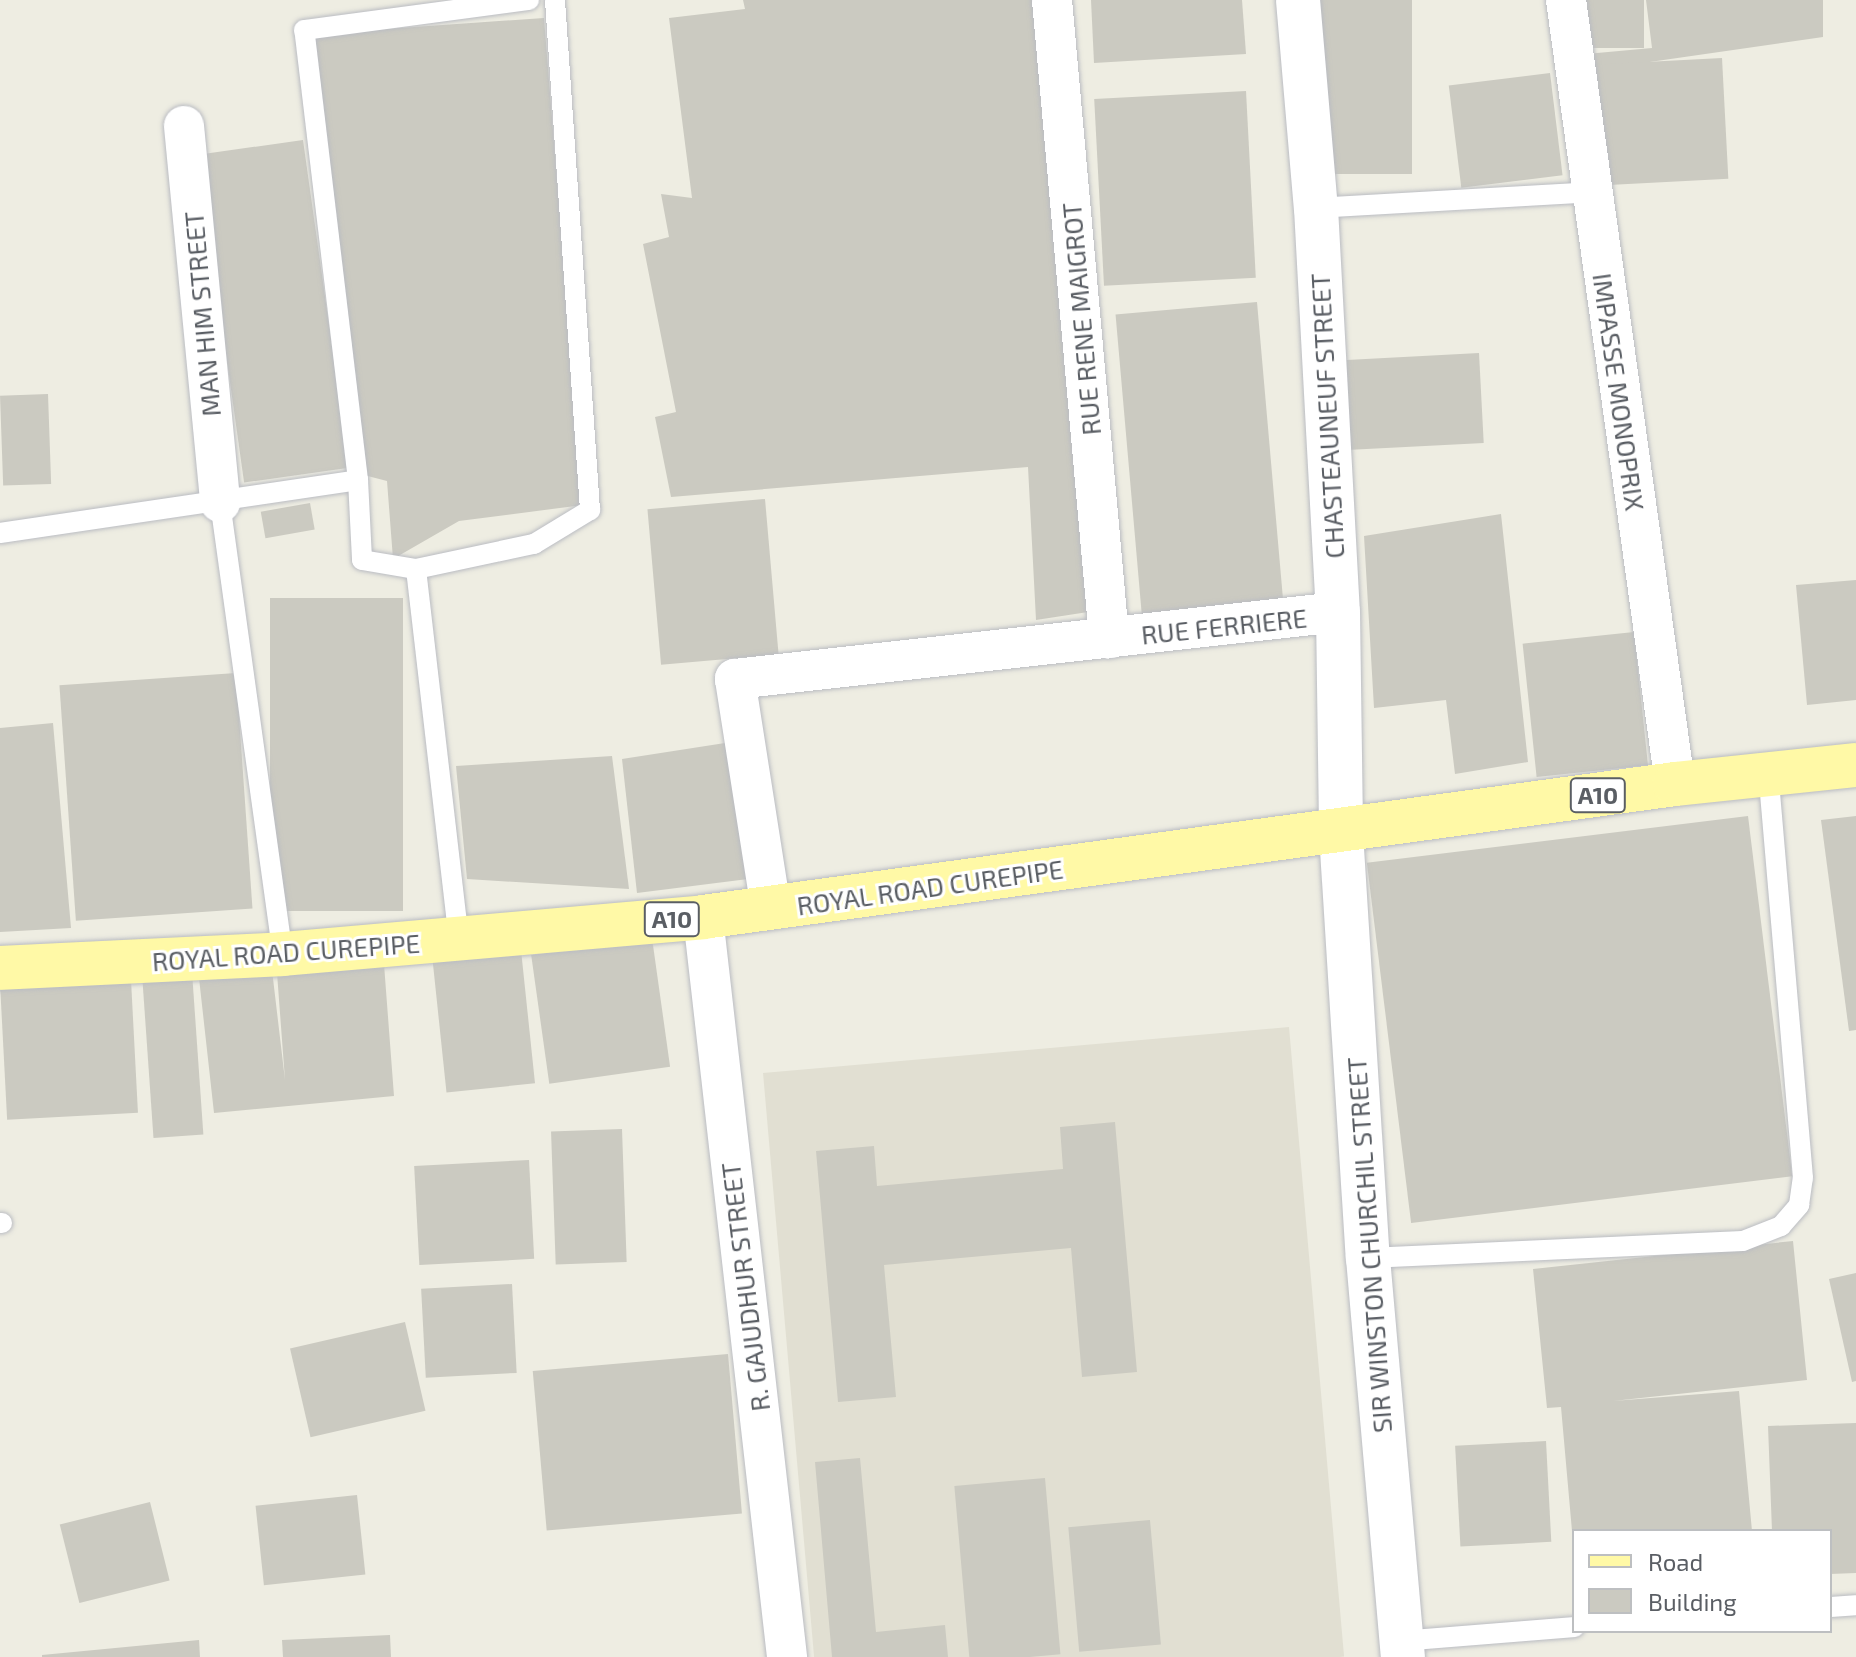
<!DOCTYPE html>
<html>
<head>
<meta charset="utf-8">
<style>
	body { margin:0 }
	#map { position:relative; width:1856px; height:1657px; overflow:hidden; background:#eeede2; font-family:"Exo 2",sans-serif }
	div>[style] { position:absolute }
	.education>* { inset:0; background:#e1dfd2; transform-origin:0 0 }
	.building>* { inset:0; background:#cbcac1; transform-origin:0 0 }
	.roads { filter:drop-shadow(0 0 2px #babcc2) drop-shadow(0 0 2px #babcc2) }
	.service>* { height:20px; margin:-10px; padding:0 10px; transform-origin:10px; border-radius:10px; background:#fff }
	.minor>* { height:40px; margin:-20px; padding:0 20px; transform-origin:20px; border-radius:20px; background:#fff }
	.tertiary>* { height:44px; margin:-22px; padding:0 22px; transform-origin:22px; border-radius:22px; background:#fff }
	.primary>* { height:44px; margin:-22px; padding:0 22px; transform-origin:22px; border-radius:22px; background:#fff9a6 }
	span { translate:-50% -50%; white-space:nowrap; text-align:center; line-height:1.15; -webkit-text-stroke:6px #fff; paint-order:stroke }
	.shield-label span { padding:2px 6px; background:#fff; border:2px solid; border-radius:6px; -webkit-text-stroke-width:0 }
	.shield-label { font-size:24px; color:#5a5e64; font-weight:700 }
	.street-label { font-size:26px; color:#5a5e64 }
	.legend { position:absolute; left:1572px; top:1529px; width:260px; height:104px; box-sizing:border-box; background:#fff; border:2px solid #bdbfc1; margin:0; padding:10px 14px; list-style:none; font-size:24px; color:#5a5e64 }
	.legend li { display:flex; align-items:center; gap:16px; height:40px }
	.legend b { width:40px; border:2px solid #bdbfc1 }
</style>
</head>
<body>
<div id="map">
	<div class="education">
		<i style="left:1289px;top:1027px;width:632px;height:528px;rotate:85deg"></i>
	</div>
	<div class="building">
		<i style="clip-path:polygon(743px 0,1044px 0,1101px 610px,1036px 620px,1028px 467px,671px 497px,655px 417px,676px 412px,643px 244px,669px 237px,661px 194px,692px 198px,669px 18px,745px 9px)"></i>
		<i style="clip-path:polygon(1091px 0,1242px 0,1246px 54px,1094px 63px)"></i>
		<i style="left:1308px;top:0;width:104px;height:174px"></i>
		<i style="left:1578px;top:0;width:66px;height:48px"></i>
		<i style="clip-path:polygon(1646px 0,1823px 0,1823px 37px,1587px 71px,1586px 54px,1652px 48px)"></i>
		<i style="clip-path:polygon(544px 18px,583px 505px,459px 521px,393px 559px,387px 481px,356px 473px,300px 35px)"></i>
		<i style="left:1722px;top:58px;width:121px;height:134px;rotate:87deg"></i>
		<i style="left:1550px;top:73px;width:103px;height:102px;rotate:83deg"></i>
		<i style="left:1246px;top:91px;width:187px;height:152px;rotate:87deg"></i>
		<i style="left:303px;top:140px;width:331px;height:106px;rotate:82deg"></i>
		<i style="left:1257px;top:302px;width:302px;height:142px;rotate:85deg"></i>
		<i style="left:1479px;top:353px;width:90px;height:137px;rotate:87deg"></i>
		<i style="left:48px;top:394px;width:90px;height:48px;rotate:88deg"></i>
		<i style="left:765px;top:499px;width:156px;height:118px;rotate:85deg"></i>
		<i style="left:310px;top:503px;width:27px;height:50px;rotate:80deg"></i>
		<i style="clip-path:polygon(1501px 514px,1528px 762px,1455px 774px,1446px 700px,1374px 708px,1364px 536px)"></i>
		<i style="clip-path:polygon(1856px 580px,1856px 700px,1807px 705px,1796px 585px)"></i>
		<i style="left:270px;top:598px;width:133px;height:313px"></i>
		<i style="left:1634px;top:632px;width:134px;height:112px;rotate:84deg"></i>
		<i style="left:236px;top:673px;width:236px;height:177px;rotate:86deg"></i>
		<i style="clip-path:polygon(53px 723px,71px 928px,0 932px,0 728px)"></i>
		<i style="clip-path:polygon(725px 743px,756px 878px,637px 893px,622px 759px)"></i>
		<i style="clip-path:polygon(612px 756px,629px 889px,467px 879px,456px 766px)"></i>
		<i style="left:1748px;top:816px;width:363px;height:384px;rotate:83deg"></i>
		<i style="clip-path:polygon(1856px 816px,1856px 1030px,1849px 1031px,1821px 820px)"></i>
		<i style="left:652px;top:938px;width:130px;height:122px;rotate:82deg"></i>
		<i style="left:521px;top:950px;width:134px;height:89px;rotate:84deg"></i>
		<i style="clip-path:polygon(384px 964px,394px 1096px,214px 1113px,199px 978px,272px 970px,285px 1080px,277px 973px)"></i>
		<i style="left:192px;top:972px;width:163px;height:50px;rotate:86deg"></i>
		<i style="left:131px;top:980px;width:133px;height:131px;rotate:87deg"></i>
		<i style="clip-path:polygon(1115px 1122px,1137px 1372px,1082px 1377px,1071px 1248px,884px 1265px,896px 1397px,838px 1402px,816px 1151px,874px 1146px,877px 1186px,1063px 1169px,1060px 1127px)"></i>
		<i style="left:622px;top:1129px;width:133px;height:71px;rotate:88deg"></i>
		<i style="left:529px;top:1160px;width:99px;height:115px;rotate:87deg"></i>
		<i style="clip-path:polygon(1793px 1241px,1807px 1380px,1613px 1401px,1739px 1391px,1752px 1531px,1572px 1531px,1561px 1407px,1547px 1408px,1533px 1269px)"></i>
		<i style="clip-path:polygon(1856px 1273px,1856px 1381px,1852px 1382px,1829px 1279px)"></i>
		<i style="left:512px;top:1284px;width:89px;height:91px;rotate:87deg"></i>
		<i style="left:405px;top:1322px;width:91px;height:118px;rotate:77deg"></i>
		<i style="left:728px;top:1354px;width:160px;height:196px;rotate:85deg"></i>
		<i style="clip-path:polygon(1856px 1423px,1856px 1573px,1830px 1574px,1830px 1531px,1772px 1531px,1768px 1426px)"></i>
		<i style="left:1546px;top:1441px;width:101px;height:91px;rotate:87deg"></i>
		<i style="clip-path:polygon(860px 1458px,876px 1632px,945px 1625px,948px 1657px,832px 1657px,815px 1462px)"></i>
		<i style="left:1045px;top:1478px;width:177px;height:91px;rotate:85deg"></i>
		<i style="left:357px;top:1495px;width:80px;height:102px;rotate:84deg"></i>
		<i style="left:150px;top:1502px;width:81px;height:93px;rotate:76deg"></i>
		<i style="left:1150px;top:1520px;width:125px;height:82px;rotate:85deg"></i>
		<i style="clip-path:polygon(390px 1635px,391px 1657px,283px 1657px,282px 1640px)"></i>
		<i style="clip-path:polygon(199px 1640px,200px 1657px,42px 1657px,42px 1655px)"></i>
	</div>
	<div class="roads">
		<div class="service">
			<i style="left:1316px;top:208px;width:274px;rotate:-3.3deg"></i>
			<i style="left:358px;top:480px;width:453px;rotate:-96.8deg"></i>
			<i style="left:304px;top:30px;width:227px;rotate:-7.6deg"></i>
			<i style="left:220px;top:502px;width:456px;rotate:82.1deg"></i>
			<i style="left:0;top:533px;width:362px;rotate:-8.4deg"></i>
			<i style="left:358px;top:480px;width:80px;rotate:87.1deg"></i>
			<i style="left:362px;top:560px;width:55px;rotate:9.5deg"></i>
			<i style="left:416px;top:569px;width:121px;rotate:-12deg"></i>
			<i style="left:534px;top:544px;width:66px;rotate:-31.3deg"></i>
			<i style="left:590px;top:510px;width:511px;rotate:-93.93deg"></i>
			<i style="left:416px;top:569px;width:372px;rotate:83.4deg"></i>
			<i style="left:0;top:1223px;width:2px"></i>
			<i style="left:1368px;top:1258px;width:375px;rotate:-2.6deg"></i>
			<i style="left:1743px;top:1241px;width:41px;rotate:-21.5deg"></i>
			<i style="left:1781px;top:1226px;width:28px;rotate:-49deg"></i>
			<i style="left:1799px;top:1205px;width:27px;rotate:-82deg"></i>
			<i style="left:1803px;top:1178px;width:407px;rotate:-94.9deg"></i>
			<i style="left:1830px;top:1607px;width:26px;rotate:-4deg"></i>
			<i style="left:1401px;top:1641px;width:174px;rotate:-4.6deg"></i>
		</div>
		<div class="minor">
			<i style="left:1052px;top:0;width:641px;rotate:84.89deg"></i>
			<i style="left:1566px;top:0;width:792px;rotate:82.08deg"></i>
			<i style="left:184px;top:126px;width:378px;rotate:84.5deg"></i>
			<i style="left:771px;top:909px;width:233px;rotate:-98.9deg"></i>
			<i style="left:735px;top:679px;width:607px;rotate:-6.34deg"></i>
			<i style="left:703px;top:917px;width:745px;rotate:83.52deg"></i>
		</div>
		<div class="tertiary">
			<i style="left:1298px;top:0;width:209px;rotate:85.1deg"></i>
			<i style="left:1316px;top:208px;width:405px;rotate:86.9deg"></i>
			<i style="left:1338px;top:612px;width:221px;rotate:89.2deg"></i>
			<i style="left:1341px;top:833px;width:426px;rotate:86.4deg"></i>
			<i style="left:1368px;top:1258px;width:401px;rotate:85deg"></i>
		</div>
		<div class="primary">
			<i style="left:0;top:968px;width:283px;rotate:-2.8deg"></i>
			<i style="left:283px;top:954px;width:422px;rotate:-5deg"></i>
			<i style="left:703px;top:917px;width:981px;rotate:-7.79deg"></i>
			<i style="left:1675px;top:784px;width:182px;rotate:-6deg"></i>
		</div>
	</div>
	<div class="shield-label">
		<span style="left:1598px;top:795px">A10</span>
		<span style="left:672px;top:919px">A10</span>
	</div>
	<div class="street-label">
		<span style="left:202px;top:314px;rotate:-95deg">MAN HIM STREET</span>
		<span style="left:1081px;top:319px;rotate:-95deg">RUE RENE MAIGROT</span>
		<span style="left:1619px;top:392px;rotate:82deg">IMPASSE MONOPRIX</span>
		<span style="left:1327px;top:416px;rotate:-93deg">CHASTEAUNEUF STREET</span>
		<span style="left:1224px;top:626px;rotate:-6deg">RUE FERRIERE</span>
		<span style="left:930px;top:887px;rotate:-8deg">ROYAL ROAD CUREPIPE</span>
		<span style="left:286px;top:952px;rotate:-4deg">ROYAL ROAD CUREPIPE</span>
		<span style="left:1369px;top:1245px;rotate:-94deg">SIR WINSTON CHURCHIL STREET</span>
		<span style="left:745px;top:1287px;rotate:-97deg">R. GAJUDHUR STREET</span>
	</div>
	<ul class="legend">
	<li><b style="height:10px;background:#fff9a6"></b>Road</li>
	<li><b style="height:22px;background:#cbcac1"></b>Building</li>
	</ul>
</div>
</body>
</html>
